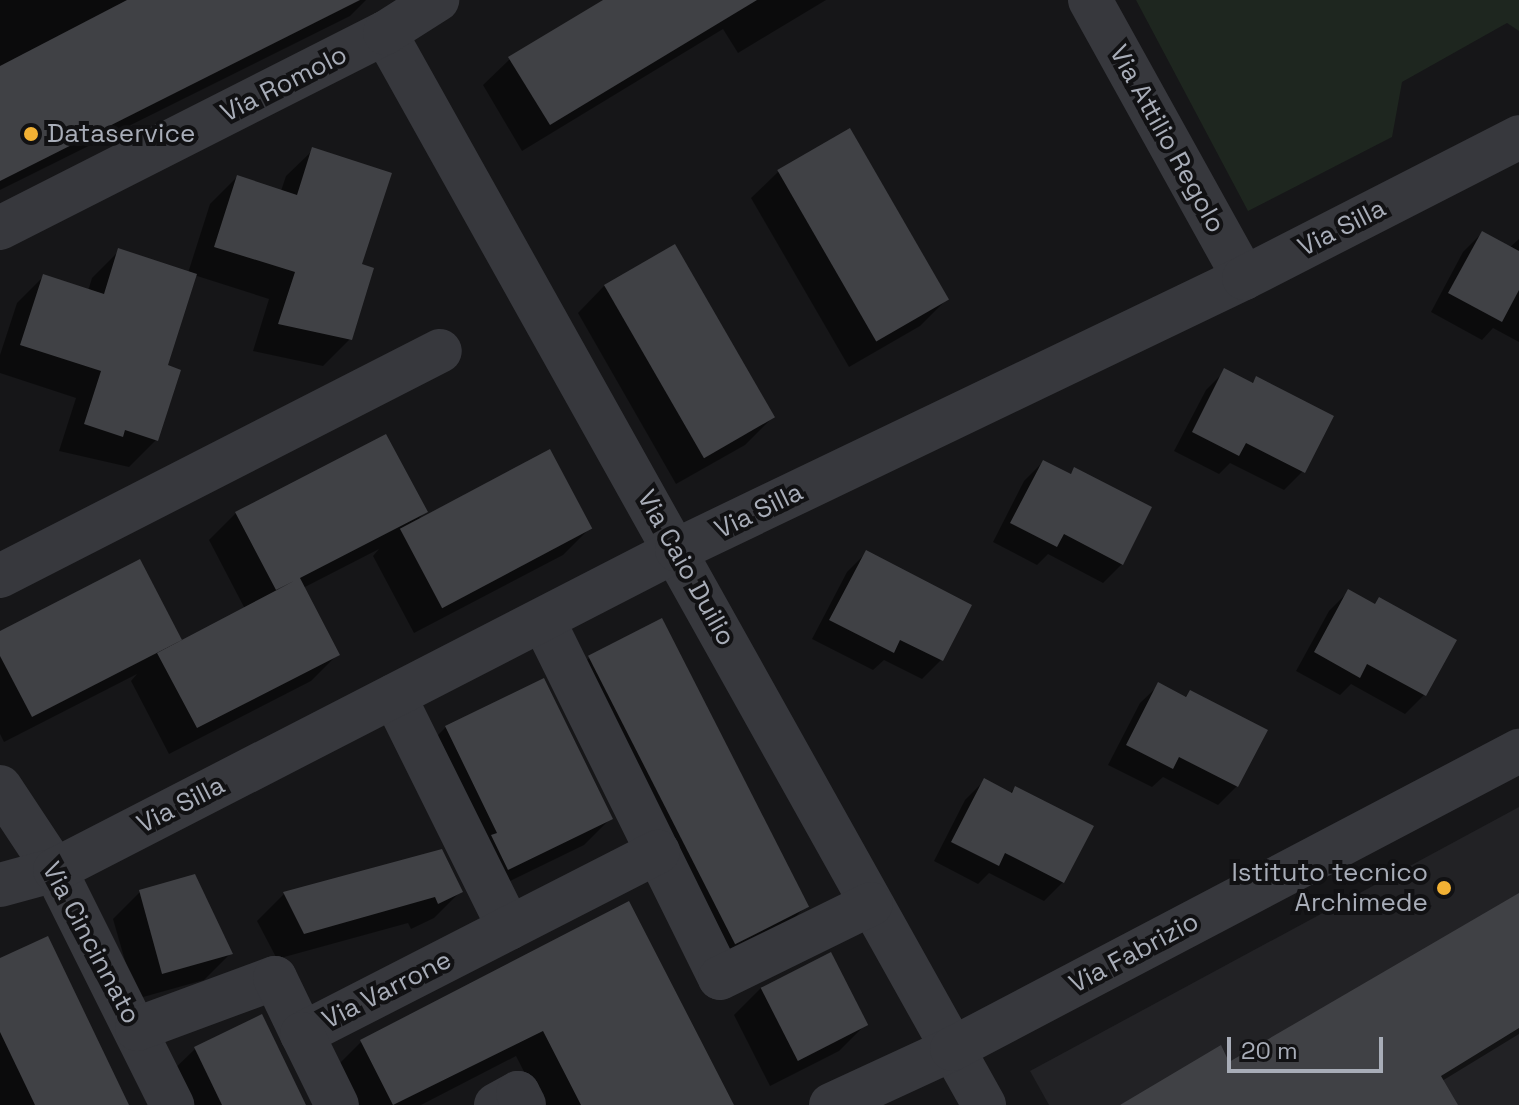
<!DOCTYPE html>
<html>
<head>
<meta charset="utf-8">
<style>
	body { margin:0 }
	#map { position:relative; width:1519px; height:1105px; overflow:hidden; background:#161618; font-family:"Space Grotesk",sans-serif }
	div>[style] { position:absolute }
	.built>* { inset:0; background:#222225 }
	.green>* { inset:0; background:#1e261f }
	.shadow>* { inset:0; background:#0007 }
	.building>* { inset:0; background:#404145; transform-origin:0 0 }
	.minor>* { height:44px; margin:-22px; padding:0 22px; transform-origin:22px; border-radius:22px; background:#37383d }
	.dots>* { width:22px; height:22px; translate:-50% -50%; box-sizing:border-box; border:4px solid #111113; border-radius:50% }
	span { translate:-50% -50%; white-space:nowrap; text-align:center; line-height:1.15; -webkit-text-stroke:8px #111113; paint-order:stroke }
	.street-label { font-size:26px; color:#a8adb8 }
	.poi-label { font-size:26px; color:#a8adb8 }
	.left { translate:0 -50%; text-align:left }
	.right { translate:-100% -50%; text-align:right }
	.scale { position:absolute; left:1227px; top:1037px; width:156px; height:36px; box-sizing:border-box; border:4px solid #a8adb8; border-top:0; padding-left:10px; font-size:24px; line-height:28px; white-space:nowrap; color:#a8adb8; -webkit-text-stroke:6px #111113; paint-order:stroke }
</style>
</head>
<body>
<div id="map">
	<div class="built">
		<i style="clip-path:polygon(1519px 807px,1519px 1105px,1049px 1105px,1030px 1071px)"></i>
	</div>
	<div class="green">
		<i style="clip-path:polygon(1136px 0,1519px 0,1519px 31px,1507px 23px,1402px 82px,1392px 137px,1248px 211px)"></i>
	</div>
	<div class="shadow">
		<i style="clip-path:polygon(0 0,366px 0,350px 16px,0 190px)"></i>
		<i style="clip-path:polygon(607px 0,826px 0,738px 53px,723px 29px,522px 151px,483px 85px,510px 59px)"></i>
		<i style="clip-path:polygon(849px 131px,947px 299px,920px 326px,849px 367px,751px 198px,778px 172px)"></i>
		<i style="clip-path:polygon(313px 150px,359px 266px,350px 339px,323px 366px,253px 351px,269px 299px,194px 275px,165px 366px,156px 440px,129px 467px,59px 451px,76px 398px,0 373px,0 355px,17px 303px,44px 276px,88px 291px,92px 278px,119px 251px,188px 273px,210px 204px,237px 177px,281px 191px,286px 176px)"></i>
		<i style="clip-path:polygon(1482px 233px,1509px 248px,1519px 239px,1519px 342px,1493px 328px,1482px 340px,1431px 312px,1463px 252px)"></i>
		<i style="clip-path:polygon(604px 286px,772px 418px,745px 445px,676px 484px,578px 313px)"></i>
		<i style="clip-path:polygon(1225px 371px,1251px 384px,1257px 378px,1303px 471px,1284px 490px,1230px 463px,1219px 474px,1174px 451px,1206px 390px)"></i>
		<i style="clip-path:polygon(1043px 462px,1069px 475px,1075px 470px,1122px 564px,1103px 583px,1048px 554px,1037px 565px,993px 542px,1024px 481px)"></i>
		<i style="clip-path:polygon(425px 512px,419px 518px,589px 529px,563px 555px,414px 633px,373px 556px,379px 549px,303px 588px,338px 654px,311px 681px,169px 754px,131px 681px,137px 674px,4px 742px,0 734px,0 633px,181px 642px,245px 609px,209px 540px,236px 513px)"></i>
		<i style="clip-path:polygon(866px 553px,969px 605px,941px 660px,922px 679px,884px 660px,873px 670px,812px 639px,847px 572px)"></i>
		<i style="clip-path:polygon(1348px 592px,1424px 695px,1405px 714px,1351px 684px,1340px 695px,1296px 671px,1329px 611px)"></i>
		<i style="clip-path:polygon(590px 657px,805px 907px,779px 934px,710px 967px,563px 684px)"></i>
		<i style="clip-path:polygon(1159px 685px,1184px 698px,1190px 692px,1237px 786px,1218px 805px,1163px 777px,1152px 787px,1108px 765px,1140px 703px)"></i>
		<i style="clip-path:polygon(446px 727px,611px 818px,584px 845px,481px 895px,419px 754px)"></i>
		<i style="clip-path:polygon(984px 781px,1009px 794px,1015px 788px,1063px 882px,1044px 901px,989px 873px,978px 884px,934px 861px,965px 800px)"></i>
		<i style="clip-path:polygon(461px 891px,434px 918px,411px 929px,408px 923px,277px 959px,257px 921px,284px 894px)"></i>
		<i style="clip-path:polygon(140px 892px,231px 953px,204px 980px,136px 999px,113px 919px)"></i>
		<i style="clip-path:polygon(1519px 896px,1519px 1034px,1442px 1081px,1455px 1105px,1124px 1105px,1228px 1065px)"></i>
		<i style="clip-path:polygon(628px 904px,716px 1105px,541px 1105px,516px 1056px,421px 1105px,353px 1105px,334px 1069px,361px 1042px)"></i>
		<i style="clip-path:polygon(0 960px,127px 1105px,0 1105px)"></i>
		<i style="clip-path:polygon(761px 988px,866px 1024px,839px 1051px,770px 1086px,734px 1015px)"></i>
		<i style="clip-path:polygon(195px 1049px,304px 1105px,182px 1105px,168px 1075px)"></i>
	</div>
	<div class="building">
		<i style="clip-path:polygon(127px 0,360px 0,0 181px,0 66px)"></i>
		<i style="clip-path:polygon(603px 0,757px 0,550px 125px,508px 57px)"></i>
		<i style="left:850px;top:128px;width:198px;height:84px;rotate:60deg"></i>
		<i style="clip-path:polygon(312px 147px,392px 173px,362px 264px,374px 268px,352px 340px,278px 324px,295px 272px,214px 247px,237px 175px,297px 195px)"></i>
		<i style="clip-path:polygon(1482px 231px,1519px 251px,1519px 290px,1502px 322px,1448px 293px)"></i>
		<i style="left:675px;top:244px;width:200px;height:82px;rotate:60deg"></i>
		<i style="clip-path:polygon(118px 248px,197px 274px,168px 365px,181px 370px,158px 441px,125px 430px,123px 437px,84px 424px,101px 371px,20px 345px,43px 274px,104px 294px)"></i>
		<i style="clip-path:polygon(1224px 368px,1253px 383px,1256px 376px,1334px 416px,1305px 473px,1246px 443px,1239px 456px,1192px 432px)"></i>
		<i style="clip-path:polygon(386px 434px,428px 512px,300px 578px,340px 655px,197px 728px,157px 653px,294px 581px,276px 590px,235px 512px)"></i>
		<i style="left:550px;top:449px;width:90px;height:170px;rotate:62deg"></i>
		<i style="clip-path:polygon(1043px 460px,1071px 474px,1074px 467px,1152px 507px,1123px 565px,1064px 534px,1057px 547px,1010px 523px)"></i>
		<i style="clip-path:polygon(866px 550px,972px 605px,943px 661px,900px 640px,894px 653px,829px 620px)"></i>
		<i style="clip-path:polygon(140px 559px,182px 640px,32px 717px,0 656px,0 631px)"></i>
		<i style="clip-path:polygon(1348px 589px,1375px 604px,1379px 597px,1457px 640px,1426px 696px,1367px 664px,1360px 678px,1314px 652px)"></i>
		<i style="left:662px;top:618px;width:324px;height:83px;rotate:63deg"></i>
		<i style="clip-path:polygon(544px 678px,613px 819px,508px 870px,491px 835px,497px 833px,445px 726px)"></i>
		<i style="clip-path:polygon(1158px 682px,1186px 697px,1190px 690px,1268px 730px,1238px 787px,1179px 757px,1173px 769px,1126px 745px)"></i>
		<i style="clip-path:polygon(984px 778px,1012px 793px,1015px 786px,1094px 826px,1064px 883px,1005px 853px,999px 866px,951px 842px)"></i>
		<i style="clip-path:polygon(442px 849px,463px 892px,438px 904px,435px 897px,304px 934px,283px 892px)"></i>
		<i style="clip-path:polygon(195px 874px,233px 954px,162px 974px,139px 890px)"></i>
		<i style="clip-path:polygon(1519px 893px,1519px 1028px,1441px 1076px,1458px 1105px,1120px 1105px,1221px 1045px,1229px 1062px)"></i>
		<i style="clip-path:polygon(629px 901px,734px 1105px,581px 1105px,543px 1031px,393px 1105px,360px 1040px)"></i>
		<i style="clip-path:polygon(48px 936px,129px 1105px,35px 1105px,0 1032px,0 958px)"></i>
		<i style="left:831px;top:952px;width:82px;height:79px;rotate:63deg"></i>
		<i style="clip-path:polygon(262px 1014px,306px 1105px,222px 1105px,194px 1047px)"></i>
	</div>
	<div class="minor">
		<i style="left:1090px;top:0;width:318px;rotate:61deg"></i>
		<i style="left:385px;top:33px;width:1228px;rotate:60.8deg"></i>
		<i style="left:0;top:228px;width:432px;rotate:-26.9deg"></i>
		<i style="left:385px;top:33px;width:62px;rotate:-32.4deg"></i>
		<i style="left:0;top:576px;width:494px;rotate:-27.1deg"></i>
		<i style="left:543px;top:620px;width:399px;rotate:63.7deg"></i>
		<i style="left:720px;top:978px;width:168px;rotate:-26.1deg"></i>
		<i style="left:394px;top:696px;width:259px;rotate:63.6deg"></i>
		<i style="left:0;top:787px;width:100px;rotate:56.5deg"></i>
		<i style="left:55px;top:870px;width:263px;rotate:63.5deg"></i>
		<i style="left:0;top:885px;width:57px;rotate:-15.3deg"></i>
		<i style="left:55px;top:870px;width:699px;rotate:-27.22deg"></i>
		<i style="left:677px;top:550px;width:629px;rotate:-25.63deg"></i>
		<i style="left:1244px;top:278px;width:309px;rotate:-27.1deg"></i>
		<i style="left:137px;top:1029px;width:147px;rotate:-20.3deg"></i>
		<i style="left:275px;top:978px;width:62px;rotate:64.3deg"></i>
		<i style="left:302px;top:1034px;width:400px;rotate:-27.1deg"></i>
		<i style="left:302px;top:1034px;width:79px;rotate:63.8deg"></i>
		<i style="left:496px;top:1105px;width:25px;rotate:-29deg"></i>
		<i style="left:518px;top:1093px;width:13px;rotate:63deg"></i>
		<i style="left:831px;top:1105px;width:133px;rotate:-24.8deg"></i>
		<i style="left:952px;top:1049px;width:641px;rotate:-27.73deg"></i>
	</div>
	<div class="dots">
		<i style="left:31px;top:134px;background:#f2b134"></i>
		<i style="left:1444px;top:888px;background:#f2b134"></i>
	</div>
	<div class="street-label">
		<span style="left:284px;top:84px;rotate:-27deg">Via Romolo</span>
		<span style="left:1167px;top:139px;rotate:61deg">Via Attilio Regolo</span>
		<span style="left:1342px;top:228px;rotate:-27deg">Via Silla</span>
		<span style="left:759px;top:511px;rotate:-26deg">Via Silla</span>
		<span style="left:686px;top:568px;rotate:61deg">Via Caio Duilio</span>
		<span style="left:181px;top:805px;rotate:-27deg">Via Silla</span>
		<span style="left:91px;top:943px;rotate:62deg">Via Cincinnato</span>
		<span style="left:1134px;top:953px;rotate:-28deg">Via Fabrizio</span>
		<span style="left:387px;top:990px;rotate:-27deg">Via Varrone</span>
	</div>
	<div class="poi-label">
		<span class="left" style="left:47px;top:134px">Dataservice</span>
		<span class="right" style="left:1428px;top:888px">Istituto tecnico<br>Archimede</span>
	</div>
	<div class="scale">20 m</div>
</div>
</body>
</html>
